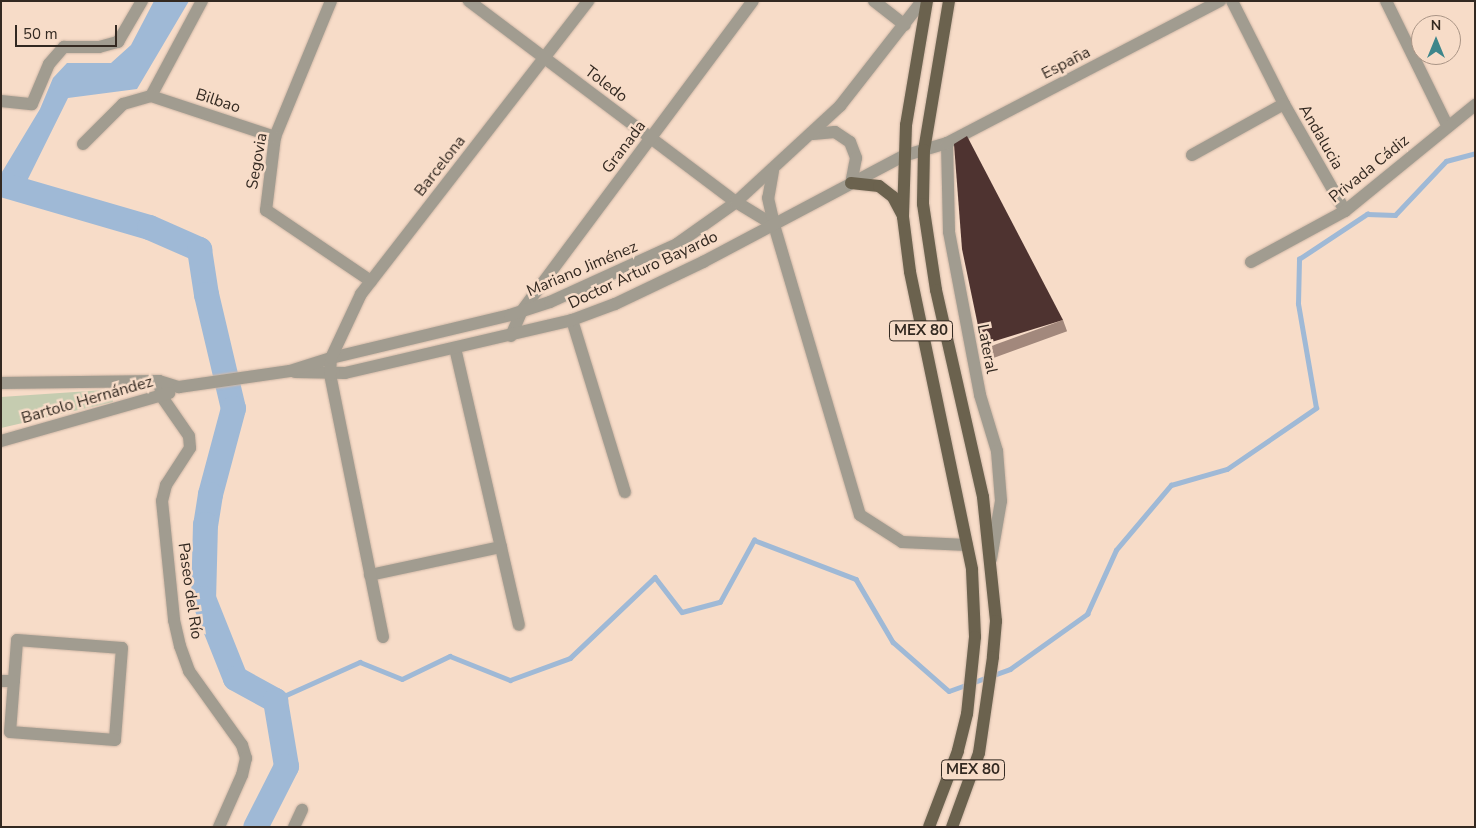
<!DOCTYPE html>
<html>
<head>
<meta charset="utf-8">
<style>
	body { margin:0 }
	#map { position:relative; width:1476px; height:828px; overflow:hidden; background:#f7dcc8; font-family:"Nunito Sans",sans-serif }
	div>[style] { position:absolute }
	.green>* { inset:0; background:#c5ccb0 }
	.water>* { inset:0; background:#9fb9d6 }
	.stream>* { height:4.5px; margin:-2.25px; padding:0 2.25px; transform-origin:2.25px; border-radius:2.25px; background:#9fb9d6 }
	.river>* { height:25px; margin:-12.5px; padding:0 12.5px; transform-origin:12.5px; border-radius:12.5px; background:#9fb9d6 }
	.roads { filter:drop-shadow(0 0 1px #d0b8a7) drop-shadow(0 0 1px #d0b8a7) }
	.minor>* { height:12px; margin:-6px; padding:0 6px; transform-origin:6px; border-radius:6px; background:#a19c90 }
	.major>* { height:12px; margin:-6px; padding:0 6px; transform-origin:6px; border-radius:6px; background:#6b624e }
	.wall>* { inset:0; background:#a2887c; transform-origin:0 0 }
	.building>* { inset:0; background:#4e3330 }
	span { translate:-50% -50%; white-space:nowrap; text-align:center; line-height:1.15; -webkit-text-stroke:5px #f7dcc8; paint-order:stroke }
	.shield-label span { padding:1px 4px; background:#f7dcc8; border:1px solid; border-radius:4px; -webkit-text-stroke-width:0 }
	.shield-label { font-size:15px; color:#332921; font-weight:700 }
	.street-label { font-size:16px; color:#332921 }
	.frame { position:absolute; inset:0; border:2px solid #332921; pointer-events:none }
	.north { position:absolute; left:1411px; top:15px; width:50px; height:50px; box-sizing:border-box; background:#f7dcc8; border:1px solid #a99485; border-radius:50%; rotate:0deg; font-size:14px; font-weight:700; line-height:20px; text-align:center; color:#332921 }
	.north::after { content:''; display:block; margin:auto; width:18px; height:22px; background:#3e868b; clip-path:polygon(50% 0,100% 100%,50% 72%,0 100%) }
	.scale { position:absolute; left:15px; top:25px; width:102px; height:22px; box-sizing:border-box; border:2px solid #332921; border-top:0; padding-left:6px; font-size:15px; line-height:18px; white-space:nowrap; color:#332921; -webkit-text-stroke:4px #f7dcc8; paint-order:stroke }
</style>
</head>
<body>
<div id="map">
	<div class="green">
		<i style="clip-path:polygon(104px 390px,112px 392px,113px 402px,1px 428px,1px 397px)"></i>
	</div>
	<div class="water">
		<i style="clip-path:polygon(154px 1px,189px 1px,137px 89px,68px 98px,25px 185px,2px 172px,40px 109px,53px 78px,67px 63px,111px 63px,131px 45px)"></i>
	</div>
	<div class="stream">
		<i style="left:275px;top:700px;width:93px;rotate:-24.1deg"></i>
		<i style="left:360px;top:662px;width:45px;rotate:22deg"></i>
		<i style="left:402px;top:679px;width:53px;rotate:-25.6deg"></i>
		<i style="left:450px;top:656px;width:65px;rotate:21.8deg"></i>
		<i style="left:510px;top:680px;width:64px;rotate:-20.1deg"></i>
		<i style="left:570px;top:658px;width:117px;rotate:-43.6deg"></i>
		<i style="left:655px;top:577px;width:44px;rotate:52.4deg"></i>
		<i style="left:682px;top:612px;width:39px;rotate:-15deg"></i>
		<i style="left:720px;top:602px;width:71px;rotate:-61.3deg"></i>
		<i style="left:754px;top:540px;width:109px;rotate:20.9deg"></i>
		<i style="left:856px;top:579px;width:73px;rotate:59.6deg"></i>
		<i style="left:893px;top:642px;width:74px;rotate:41.2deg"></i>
		<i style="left:949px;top:691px;width:65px;rotate:-19.8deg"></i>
		<i style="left:1010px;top:669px;width:95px;rotate:-35.5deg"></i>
		<i style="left:1087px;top:614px;width:70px;rotate:-65.6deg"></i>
		<i style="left:1116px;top:550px;width:85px;rotate:-49.8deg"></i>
		<i style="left:1171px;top:485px;width:58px;rotate:-15.9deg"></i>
		<i style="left:1227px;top:469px;width:108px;rotate:-34.4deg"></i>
		<i style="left:1316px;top:408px;width:106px;rotate:-99.8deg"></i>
		<i style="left:1298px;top:304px;width:45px;rotate:-88.7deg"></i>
		<i style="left:1299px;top:259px;width:82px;rotate:-33.5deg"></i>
		<i style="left:1367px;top:214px;width:28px;rotate:2deg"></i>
		<i style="left:1395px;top:215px;width:74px;rotate:-46.6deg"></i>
		<i style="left:1446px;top:161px;width:30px;rotate:-15deg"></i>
	</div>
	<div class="river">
		<i style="left:1px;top:184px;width:154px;rotate:16.2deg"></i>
		<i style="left:149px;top:227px;width:55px;rotate:23.7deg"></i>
		<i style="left:199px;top:249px;width:46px;rotate:81.2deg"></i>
		<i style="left:206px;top:294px;width:117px;rotate:76.7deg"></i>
		<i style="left:233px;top:408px;width:89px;rotate:105deg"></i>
		<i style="left:210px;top:494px;width:30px;rotate:99deg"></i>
		<i style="left:205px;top:524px;width:74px;rotate:91.5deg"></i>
		<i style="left:203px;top:598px;width:86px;rotate:68.2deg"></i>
		<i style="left:235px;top:678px;width:46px;rotate:28.8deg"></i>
		<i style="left:275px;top:700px;width:67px;rotate:80.5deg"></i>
		<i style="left:286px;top:766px;width:68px;rotate:116.9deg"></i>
	</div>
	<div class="roads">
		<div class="minor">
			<i style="left:331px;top:1px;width:147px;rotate:112.4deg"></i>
			<i style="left:275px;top:137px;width:74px;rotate:97deg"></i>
			<i style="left:266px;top:210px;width:127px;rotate:34.1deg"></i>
			<i style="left:469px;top:1px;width:334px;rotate:37deg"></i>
			<i style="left:736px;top:202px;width:44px;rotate:31.2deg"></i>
			<i style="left:874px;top:1px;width:39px;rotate:38deg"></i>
			<i style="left:1232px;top:1px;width:115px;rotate:63.2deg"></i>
			<i style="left:1284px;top:104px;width:123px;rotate:60.3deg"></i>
			<i style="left:1386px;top:1px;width:138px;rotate:63.8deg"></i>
			<i style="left:151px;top:96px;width:108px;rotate:-61.8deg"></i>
			<i style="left:1px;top:101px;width:31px;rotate:6deg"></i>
			<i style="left:32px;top:104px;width:43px;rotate:-67deg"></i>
			<i style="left:49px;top:64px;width:23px;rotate:-49deg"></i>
			<i style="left:64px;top:47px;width:35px"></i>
			<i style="left:99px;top:47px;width:20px;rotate:-15deg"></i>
			<i style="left:118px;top:42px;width:48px;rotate:-59.7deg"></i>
			<i style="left:813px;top:134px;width:22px;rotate:-5deg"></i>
			<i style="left:835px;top:132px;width:18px;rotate:34deg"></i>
			<i style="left:850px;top:142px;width:17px;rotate:69deg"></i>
			<i style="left:856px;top:158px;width:25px;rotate:101deg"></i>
			<i style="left:947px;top:143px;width:89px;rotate:88.7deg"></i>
			<i style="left:949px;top:232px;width:166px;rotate:79.2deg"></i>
			<i style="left:980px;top:395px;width:59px;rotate:73.1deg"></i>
			<i style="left:997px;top:451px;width:50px;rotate:85.4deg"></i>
			<i style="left:1001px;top:501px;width:59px;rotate:99.8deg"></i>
			<i style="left:83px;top:144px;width:57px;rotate:-45deg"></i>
			<i style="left:123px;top:104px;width:29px;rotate:-16deg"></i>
			<i style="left:151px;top:96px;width:131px;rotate:18.3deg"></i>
			<i style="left:1192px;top:155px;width:105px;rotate:-29deg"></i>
			<i style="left:773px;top:171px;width:27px;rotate:100deg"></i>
			<i style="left:768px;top:198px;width:28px;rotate:77deg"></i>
			<i style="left:774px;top:225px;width:302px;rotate:73.5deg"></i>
			<i style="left:860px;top:515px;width:50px;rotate:32.7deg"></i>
			<i style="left:902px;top:542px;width:65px;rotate:2.6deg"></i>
			<i style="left:1251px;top:262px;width:107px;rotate:-28.5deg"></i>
			<i style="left:1345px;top:211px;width:168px;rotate:-39.2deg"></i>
			<i style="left:572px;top:320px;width:180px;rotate:72.9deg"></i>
			<i style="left:511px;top:336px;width:26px;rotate:-67deg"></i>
			<i style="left:521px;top:312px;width:388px;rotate:-53.3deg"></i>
			<i style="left:455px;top:348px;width:284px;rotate:77deg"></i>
			<i style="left:295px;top:372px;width:50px;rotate:1.1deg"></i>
			<i style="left:345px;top:373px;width:233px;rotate:-13.1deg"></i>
			<i style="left:572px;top:320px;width:46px;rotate:-20.4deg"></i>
			<i style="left:615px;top:304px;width:98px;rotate:-25.5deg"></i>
			<i style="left:703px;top:262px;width:226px;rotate:-27.9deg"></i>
			<i style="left:903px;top:156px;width:46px;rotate:-16.5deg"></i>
			<i style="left:947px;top:143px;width:308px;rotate:-27.5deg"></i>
			<i style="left:159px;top:381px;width:16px;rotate:79deg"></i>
			<i style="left:162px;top:397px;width:47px;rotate:55.3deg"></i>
			<i style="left:189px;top:436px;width:12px;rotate:85deg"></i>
			<i style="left:190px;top:448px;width:44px;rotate:123deg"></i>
			<i style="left:166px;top:485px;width:16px;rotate:104deg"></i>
			<i style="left:162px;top:501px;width:120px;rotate:84.2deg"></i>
			<i style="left:174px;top:620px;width:27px;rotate:77deg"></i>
			<i style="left:180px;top:646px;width:27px;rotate:70deg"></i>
			<i style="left:189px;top:671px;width:91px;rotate:54.4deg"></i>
			<i style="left:242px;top:745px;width:14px;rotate:73deg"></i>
			<i style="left:246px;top:758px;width:17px;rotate:103deg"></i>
			<i style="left:242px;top:775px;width:57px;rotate:113.9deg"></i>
			<i style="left:1px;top:383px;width:158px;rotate:-0.7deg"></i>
			<i style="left:159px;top:381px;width:21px;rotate:17deg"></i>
			<i style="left:179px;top:387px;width:112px;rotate:-8.2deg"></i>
			<i style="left:290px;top:371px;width:43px;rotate:-17.6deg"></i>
			<i style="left:331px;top:358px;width:184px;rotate:-13.5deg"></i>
			<i style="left:510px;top:315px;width:42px;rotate:-18deg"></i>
			<i style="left:550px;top:302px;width:140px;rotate:-24.5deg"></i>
			<i style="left:677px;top:244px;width:72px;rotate:-35.4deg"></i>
			<i style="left:736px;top:202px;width:142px;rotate:-42.7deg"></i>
			<i style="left:840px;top:106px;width:133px;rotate:-52deg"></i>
			<i style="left:1px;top:441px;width:175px;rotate:-15.9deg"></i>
			<i style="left:370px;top:575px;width:134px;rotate:-12.1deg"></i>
			<i style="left:383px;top:637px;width:267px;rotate:-101.4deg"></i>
			<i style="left:330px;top:375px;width:17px;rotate:-87deg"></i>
			<i style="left:331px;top:358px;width:71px;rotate:-64.9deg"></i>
			<i style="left:361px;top:294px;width:371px;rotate:-52.2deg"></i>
			<i style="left:17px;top:640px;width:105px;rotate:4.4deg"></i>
			<i style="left:122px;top:648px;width:92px;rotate:94.4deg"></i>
			<i style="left:115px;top:740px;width:105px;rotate:-175.6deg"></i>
			<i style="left:10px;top:732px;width:92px;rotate:-85.6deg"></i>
			<i style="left:1px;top:681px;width:13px"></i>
			<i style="left:294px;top:827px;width:19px;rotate:-65deg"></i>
		</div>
		<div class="major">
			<i style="left:927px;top:1px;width:126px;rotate:99.6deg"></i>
			<i style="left:906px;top:125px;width:92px;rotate:91.9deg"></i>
			<i style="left:903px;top:217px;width:55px;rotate:82.7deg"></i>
			<i style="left:910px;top:272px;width:304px;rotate:78.2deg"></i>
			<i style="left:972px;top:570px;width:67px;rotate:87.4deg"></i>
			<i style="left:975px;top:637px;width:77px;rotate:95.9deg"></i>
			<i style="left:967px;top:714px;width:38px;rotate:104deg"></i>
			<i style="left:958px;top:751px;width:81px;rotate:110.9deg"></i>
			<i style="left:949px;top:1px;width:151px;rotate:99.5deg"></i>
			<i style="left:924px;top:150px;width:54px;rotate:91.1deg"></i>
			<i style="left:923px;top:204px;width:87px;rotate:81.4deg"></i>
			<i style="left:936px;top:290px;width:212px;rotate:77.2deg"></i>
			<i style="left:983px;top:497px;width:125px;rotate:84deg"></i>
			<i style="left:996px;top:621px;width:36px;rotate:95deg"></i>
			<i style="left:993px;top:657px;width:97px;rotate:98.3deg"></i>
			<i style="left:979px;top:753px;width:79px;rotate:110deg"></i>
			<i style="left:851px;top:183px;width:28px;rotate:6deg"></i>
			<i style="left:879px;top:186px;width:18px;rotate:38deg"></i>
			<i style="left:893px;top:197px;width:19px;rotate:62deg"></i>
		</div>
	</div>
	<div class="wall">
		<i style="left:1063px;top:320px;width:12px;height:85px;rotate:70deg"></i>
	</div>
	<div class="building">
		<i style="clip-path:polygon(967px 136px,1063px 320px,982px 345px,962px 249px,954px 144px)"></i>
	</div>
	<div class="shield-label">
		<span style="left:921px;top:331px">MEX 80</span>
		<span style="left:973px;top:770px">MEX 80</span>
	</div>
	<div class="street-label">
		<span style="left:1066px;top:63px;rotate:-27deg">España</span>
		<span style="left:606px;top:84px;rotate:37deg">Toledo</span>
		<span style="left:218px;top:101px;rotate:18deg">Bilbao</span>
		<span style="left:1321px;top:137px;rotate:60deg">Andalucia</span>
		<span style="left:624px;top:147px;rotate:-53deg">Granada</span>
		<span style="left:257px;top:161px;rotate:-80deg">Segovia</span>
		<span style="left:440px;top:166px;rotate:-52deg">Barcelona</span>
		<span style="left:1369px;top:169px;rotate:-39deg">Privada Cádiz</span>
		<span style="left:582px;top:269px;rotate:-23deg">Mariano Jiménez</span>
		<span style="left:643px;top:270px;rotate:-25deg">Doctor Arturo Bayardo</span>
		<span style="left:987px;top:349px;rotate:79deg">Lateral</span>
		<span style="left:87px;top:400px;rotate:-16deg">Bartolo Hernández</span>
		<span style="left:190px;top:591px;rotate:82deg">Paseo del Río</span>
	</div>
	<div class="frame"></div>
	<div class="north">N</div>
	<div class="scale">50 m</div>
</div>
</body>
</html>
